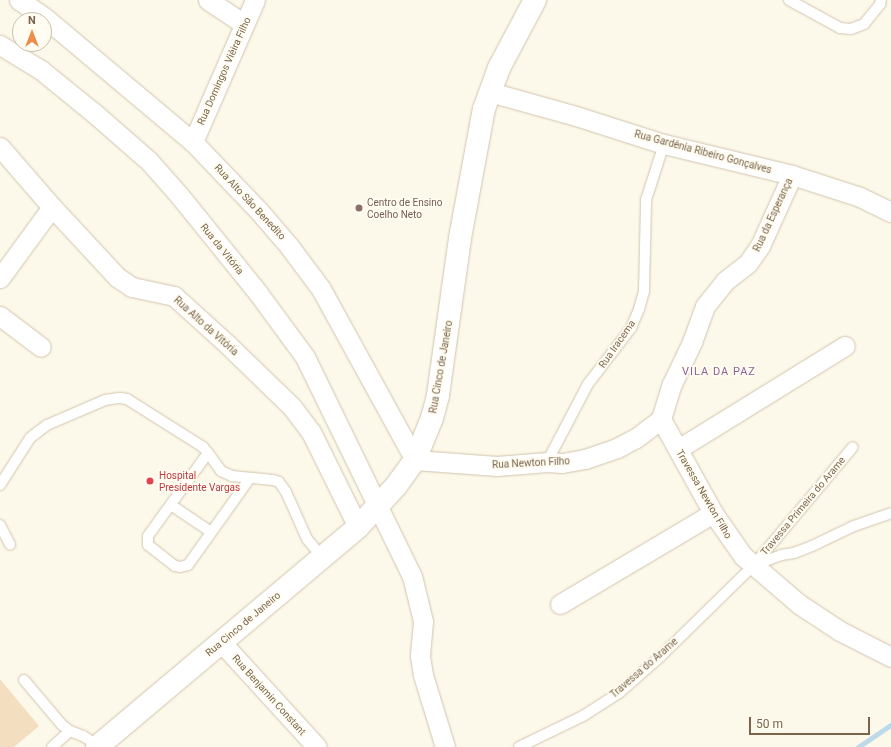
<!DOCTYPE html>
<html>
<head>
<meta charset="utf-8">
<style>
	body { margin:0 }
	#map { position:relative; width:891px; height:747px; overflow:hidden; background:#fdf9ea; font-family:Roboto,sans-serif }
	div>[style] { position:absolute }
	.stream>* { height:5px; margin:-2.5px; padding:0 2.5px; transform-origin:2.5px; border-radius:2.5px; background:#bcdae9 }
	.building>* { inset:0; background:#f4dec0 }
	.roads { filter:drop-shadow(0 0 1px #d1c4ae) drop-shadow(0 0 1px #d1c4ae) }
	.lane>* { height:10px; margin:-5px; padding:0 5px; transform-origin:5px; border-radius:5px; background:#fff }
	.street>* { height:19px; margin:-9.5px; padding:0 9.5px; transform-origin:9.5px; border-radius:9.5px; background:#fff }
	.secondary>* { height:22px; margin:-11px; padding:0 11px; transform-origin:11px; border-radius:11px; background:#fff }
	.dots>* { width:11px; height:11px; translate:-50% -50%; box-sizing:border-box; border:2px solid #fffcf1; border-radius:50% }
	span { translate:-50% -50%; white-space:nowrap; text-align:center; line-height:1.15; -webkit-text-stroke:3.5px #fffcf1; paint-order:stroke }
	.street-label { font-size:10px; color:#7a654b }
	.education-label { font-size:10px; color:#785e54 }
	.left { translate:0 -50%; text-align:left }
	.health-label { font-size:10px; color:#be3a42 }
	.neighbourhood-label { font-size:11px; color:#8e6396; letter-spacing:1px }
	.north { position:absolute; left:12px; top:12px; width:40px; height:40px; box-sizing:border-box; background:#fffcf1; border:1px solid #cac0af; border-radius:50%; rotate:0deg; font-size:11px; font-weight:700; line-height:16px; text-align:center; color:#7a654b }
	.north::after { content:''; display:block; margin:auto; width:14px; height:18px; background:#eb8d4b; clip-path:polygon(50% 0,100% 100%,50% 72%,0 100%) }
	.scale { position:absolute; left:749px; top:717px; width:121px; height:18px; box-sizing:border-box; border:2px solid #7a654b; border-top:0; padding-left:5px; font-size:12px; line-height:14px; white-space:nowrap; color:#7a654b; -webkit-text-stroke:3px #fffcf1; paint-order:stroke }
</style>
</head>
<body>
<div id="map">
	<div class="stream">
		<i style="left:858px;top:747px;width:40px;rotate:-34deg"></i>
	</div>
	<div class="building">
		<i style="clip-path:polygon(0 679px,39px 726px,14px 747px,0 747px)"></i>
	</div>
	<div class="roads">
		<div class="lane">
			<i style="left:789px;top:0;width:58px;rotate:28.8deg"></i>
			<i style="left:840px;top:28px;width:11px;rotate:5deg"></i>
			<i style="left:851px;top:29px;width:14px;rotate:-21deg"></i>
			<i style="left:864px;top:24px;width:26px;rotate:-51deg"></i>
			<i style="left:880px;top:4px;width:4px;rotate:-76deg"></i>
			<i style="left:208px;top:453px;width:102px;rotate:125.9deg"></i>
			<i style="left:148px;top:536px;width:9px;rotate:90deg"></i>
			<i style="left:148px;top:545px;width:34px;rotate:38deg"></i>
			<i style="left:175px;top:566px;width:5px;rotate:11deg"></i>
			<i style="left:180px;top:567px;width:8px;rotate:-14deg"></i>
			<i style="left:188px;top:565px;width:107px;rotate:-54.5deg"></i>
			<i style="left:547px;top:462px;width:88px;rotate:-62.3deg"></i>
			<i style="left:588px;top:384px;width:71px;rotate:-52.5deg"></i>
			<i style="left:631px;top:328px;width:21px;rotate:-67deg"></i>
			<i style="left:639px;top:309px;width:19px;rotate:-74deg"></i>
			<i style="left:644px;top:291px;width:91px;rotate:-88.7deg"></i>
			<i style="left:646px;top:200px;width:59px;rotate:-72.2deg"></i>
			<i style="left:0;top:485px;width:56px;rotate:-57.4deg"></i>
			<i style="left:30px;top:438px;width:11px;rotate:-38deg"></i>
			<i style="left:39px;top:431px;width:10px;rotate:-37deg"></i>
			<i style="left:47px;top:425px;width:63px;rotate:-23.3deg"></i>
			<i style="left:105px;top:400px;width:15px;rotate:-8deg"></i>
			<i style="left:120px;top:398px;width:7px;rotate:8deg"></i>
			<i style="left:127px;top:399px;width:90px;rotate:32.3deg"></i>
			<i style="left:203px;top:447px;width:8px;rotate:50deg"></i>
			<i style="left:208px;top:453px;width:22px;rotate:54deg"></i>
			<i style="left:221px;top:471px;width:12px;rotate:24deg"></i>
			<i style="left:232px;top:476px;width:41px;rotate:5.6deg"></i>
			<i style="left:273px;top:480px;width:6px;rotate:18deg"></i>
			<i style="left:279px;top:482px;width:12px;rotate:55deg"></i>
			<i style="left:286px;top:492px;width:51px;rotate:65.9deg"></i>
			<i style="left:307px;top:539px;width:23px;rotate:50deg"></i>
			<i style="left:171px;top:505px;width:48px;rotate:34deg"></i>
			<i style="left:0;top:525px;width:22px;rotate:63deg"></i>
			<i style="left:754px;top:565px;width:29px;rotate:-20deg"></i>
			<i style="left:781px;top:555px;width:13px;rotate:-9deg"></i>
			<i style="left:794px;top:553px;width:19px;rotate:-21deg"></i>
			<i style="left:812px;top:546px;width:47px;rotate:-25.5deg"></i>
			<i style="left:854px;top:526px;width:39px;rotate:-19deg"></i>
			<i style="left:24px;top:680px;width:59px;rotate:49.8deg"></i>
			<i style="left:62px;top:725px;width:10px;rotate:37deg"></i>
			<i style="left:70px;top:731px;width:14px;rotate:21deg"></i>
			<i style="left:83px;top:736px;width:19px;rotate:32deg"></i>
			<i style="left:52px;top:747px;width:24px;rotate:-42deg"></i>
			<i style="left:519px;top:747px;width:71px;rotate:-25.8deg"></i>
			<i style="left:583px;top:716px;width:43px;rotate:-32.6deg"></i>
			<i style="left:619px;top:693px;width:55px;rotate:-41.3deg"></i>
			<i style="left:660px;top:657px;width:130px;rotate:-44.4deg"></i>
			<i style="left:753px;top:566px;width:155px;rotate:-50deg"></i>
		</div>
		<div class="street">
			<i style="left:19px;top:0;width:30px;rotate:34deg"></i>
			<i style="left:44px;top:17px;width:194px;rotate:40deg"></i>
			<i style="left:193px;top:142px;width:95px;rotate:46.3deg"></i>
			<i style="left:259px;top:211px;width:46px;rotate:49.4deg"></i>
			<i style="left:289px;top:246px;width:54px;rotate:53.3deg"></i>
			<i style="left:321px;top:289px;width:195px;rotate:61.2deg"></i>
			<i style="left:415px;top:460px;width:82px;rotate:4.2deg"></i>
			<i style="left:497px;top:466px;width:50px;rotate:-4.6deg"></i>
			<i style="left:547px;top:462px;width:15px;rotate:4deg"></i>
			<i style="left:562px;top:463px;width:23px;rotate:-10deg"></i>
			<i style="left:585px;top:459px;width:34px;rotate:-19deg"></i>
			<i style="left:617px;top:448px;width:21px;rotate:-28deg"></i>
			<i style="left:636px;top:438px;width:31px;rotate:-37deg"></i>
			<i style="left:208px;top:0;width:43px;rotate:33.7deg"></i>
			<i style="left:0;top:45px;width:48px;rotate:31.4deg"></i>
			<i style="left:41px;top:70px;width:68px;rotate:39.1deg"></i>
			<i style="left:94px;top:113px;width:73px;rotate:41.1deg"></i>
			<i style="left:149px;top:161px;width:45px;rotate:48.6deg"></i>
			<i style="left:179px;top:195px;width:126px;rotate:51.1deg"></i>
			<i style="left:258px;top:293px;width:79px;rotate:53.7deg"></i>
			<i style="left:305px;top:357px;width:244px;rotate:64deg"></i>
			<i style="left:412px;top:576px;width:46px;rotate:76.3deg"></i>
			<i style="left:423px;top:621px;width:35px;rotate:95deg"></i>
			<i style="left:420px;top:656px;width:19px;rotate:81deg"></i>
			<i style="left:423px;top:675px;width:75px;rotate:73deg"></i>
			<i style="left:490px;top:92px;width:89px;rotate:15.6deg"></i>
			<i style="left:576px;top:116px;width:92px;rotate:17.7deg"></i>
			<i style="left:664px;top:144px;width:132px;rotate:13.6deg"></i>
			<i style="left:792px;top:175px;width:71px;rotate:17.9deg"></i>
			<i style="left:860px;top:197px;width:34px;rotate:26deg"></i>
			<i style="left:193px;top:142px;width:155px;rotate:-66.4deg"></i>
			<i style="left:0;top:147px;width:79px;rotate:49.1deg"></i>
			<i style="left:52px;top:207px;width:96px;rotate:47.1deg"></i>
			<i style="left:117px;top:277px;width:18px;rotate:34deg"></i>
			<i style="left:132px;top:287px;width:43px;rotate:12.1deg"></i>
			<i style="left:174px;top:296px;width:73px;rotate:42.2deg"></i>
			<i style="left:228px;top:345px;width:89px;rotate:44.1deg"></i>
			<i style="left:292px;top:407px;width:31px;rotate:53deg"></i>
			<i style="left:311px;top:432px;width:106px;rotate:63.7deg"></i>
			<i style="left:0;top:278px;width:88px;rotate:-53.8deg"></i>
			<i style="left:0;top:316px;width:51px;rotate:37.1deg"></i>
			<i style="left:661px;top:419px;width:107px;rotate:61deg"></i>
			<i style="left:713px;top:513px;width:52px;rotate:55.1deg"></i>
			<i style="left:743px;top:556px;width:74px;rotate:40.6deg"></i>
			<i style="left:799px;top:604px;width:49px;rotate:33.4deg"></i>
			<i style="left:840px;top:631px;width:57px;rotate:27deg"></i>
			<i style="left:661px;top:419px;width:37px;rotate:-73deg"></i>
			<i style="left:672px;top:384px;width:47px;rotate:-64.5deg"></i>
			<i style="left:692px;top:342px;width:38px;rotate:-70deg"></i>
			<i style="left:705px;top:306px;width:32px;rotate:-51deg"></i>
			<i style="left:725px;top:281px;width:29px;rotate:-38deg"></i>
			<i style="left:748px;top:263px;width:21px;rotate:-55deg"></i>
			<i style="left:760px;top:246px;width:78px;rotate:-65.7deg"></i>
			<i style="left:678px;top:449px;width:196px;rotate:-31.7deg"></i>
			<i style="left:560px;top:604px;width:178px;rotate:-30.7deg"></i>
			<i style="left:221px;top:642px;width:142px;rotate:47.6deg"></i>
		</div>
		<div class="secondary">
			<i style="left:97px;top:747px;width:341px;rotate:-40.1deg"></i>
			<i style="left:358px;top:527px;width:56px;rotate:-47.2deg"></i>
			<i style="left:396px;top:486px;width:32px;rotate:-54deg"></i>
			<i style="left:415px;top:460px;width:45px;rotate:-68deg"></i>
			<i style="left:432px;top:418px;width:24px;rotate:-75deg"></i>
			<i style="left:438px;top:395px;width:159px;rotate:-82deg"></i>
			<i style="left:460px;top:238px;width:131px;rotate:-79.5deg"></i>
			<i style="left:484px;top:109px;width:44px;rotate:-69.9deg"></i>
			<i style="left:499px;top:68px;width:77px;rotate:-62.1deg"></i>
		</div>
	</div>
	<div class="dots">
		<i style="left:359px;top:208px;background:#8d6e63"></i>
		<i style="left:150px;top:481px;background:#e0444e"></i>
	</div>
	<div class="street-label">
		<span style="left:224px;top:71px;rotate:-66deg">Rua Domingos Viêira Filho</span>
		<span style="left:703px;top:152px;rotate:15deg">Rua Gardênia Ribeiro Gonçalves</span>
		<span style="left:250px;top:202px;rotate:47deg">Rua Alto São Benedito</span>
		<span style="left:773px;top:215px;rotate:-65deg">Rua da Esperança</span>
		<span style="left:222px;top:249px;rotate:51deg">Rua da Vitória</span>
		<span style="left:206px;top:326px;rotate:42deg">Rua Alto da Vitória</span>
		<span style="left:617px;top:344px;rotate:-55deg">Rua Iracema</span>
		<span style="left:441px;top:367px;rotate:-80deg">Rua Cinco de Janeiro</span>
		<span style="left:531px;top:463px;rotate:-3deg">Rua Newton Filho</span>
		<span style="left:704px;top:494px;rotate:60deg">Travessa Newton Filho</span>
		<span style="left:803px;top:506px;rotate:-50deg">Travessa Primeira do Arame</span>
		<span style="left:243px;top:624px;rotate:-40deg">Rua Cinco de Janeiro</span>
		<span style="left:644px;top:668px;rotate:-41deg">Travessa do Arame</span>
		<span style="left:269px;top:695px;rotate:48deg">Rua Benjamin Constant</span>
	</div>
	<div class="education-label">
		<span class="left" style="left:367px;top:208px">Centro de Ensino<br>Coelho Neto</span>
	</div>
	<div class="health-label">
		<span class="left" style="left:159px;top:481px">Hospital<br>Presidente Vargas</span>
	</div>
	<div class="neighbourhood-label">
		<span style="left:719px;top:372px">VILA DA PAZ</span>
	</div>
	<div class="north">N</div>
	<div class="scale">50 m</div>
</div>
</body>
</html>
